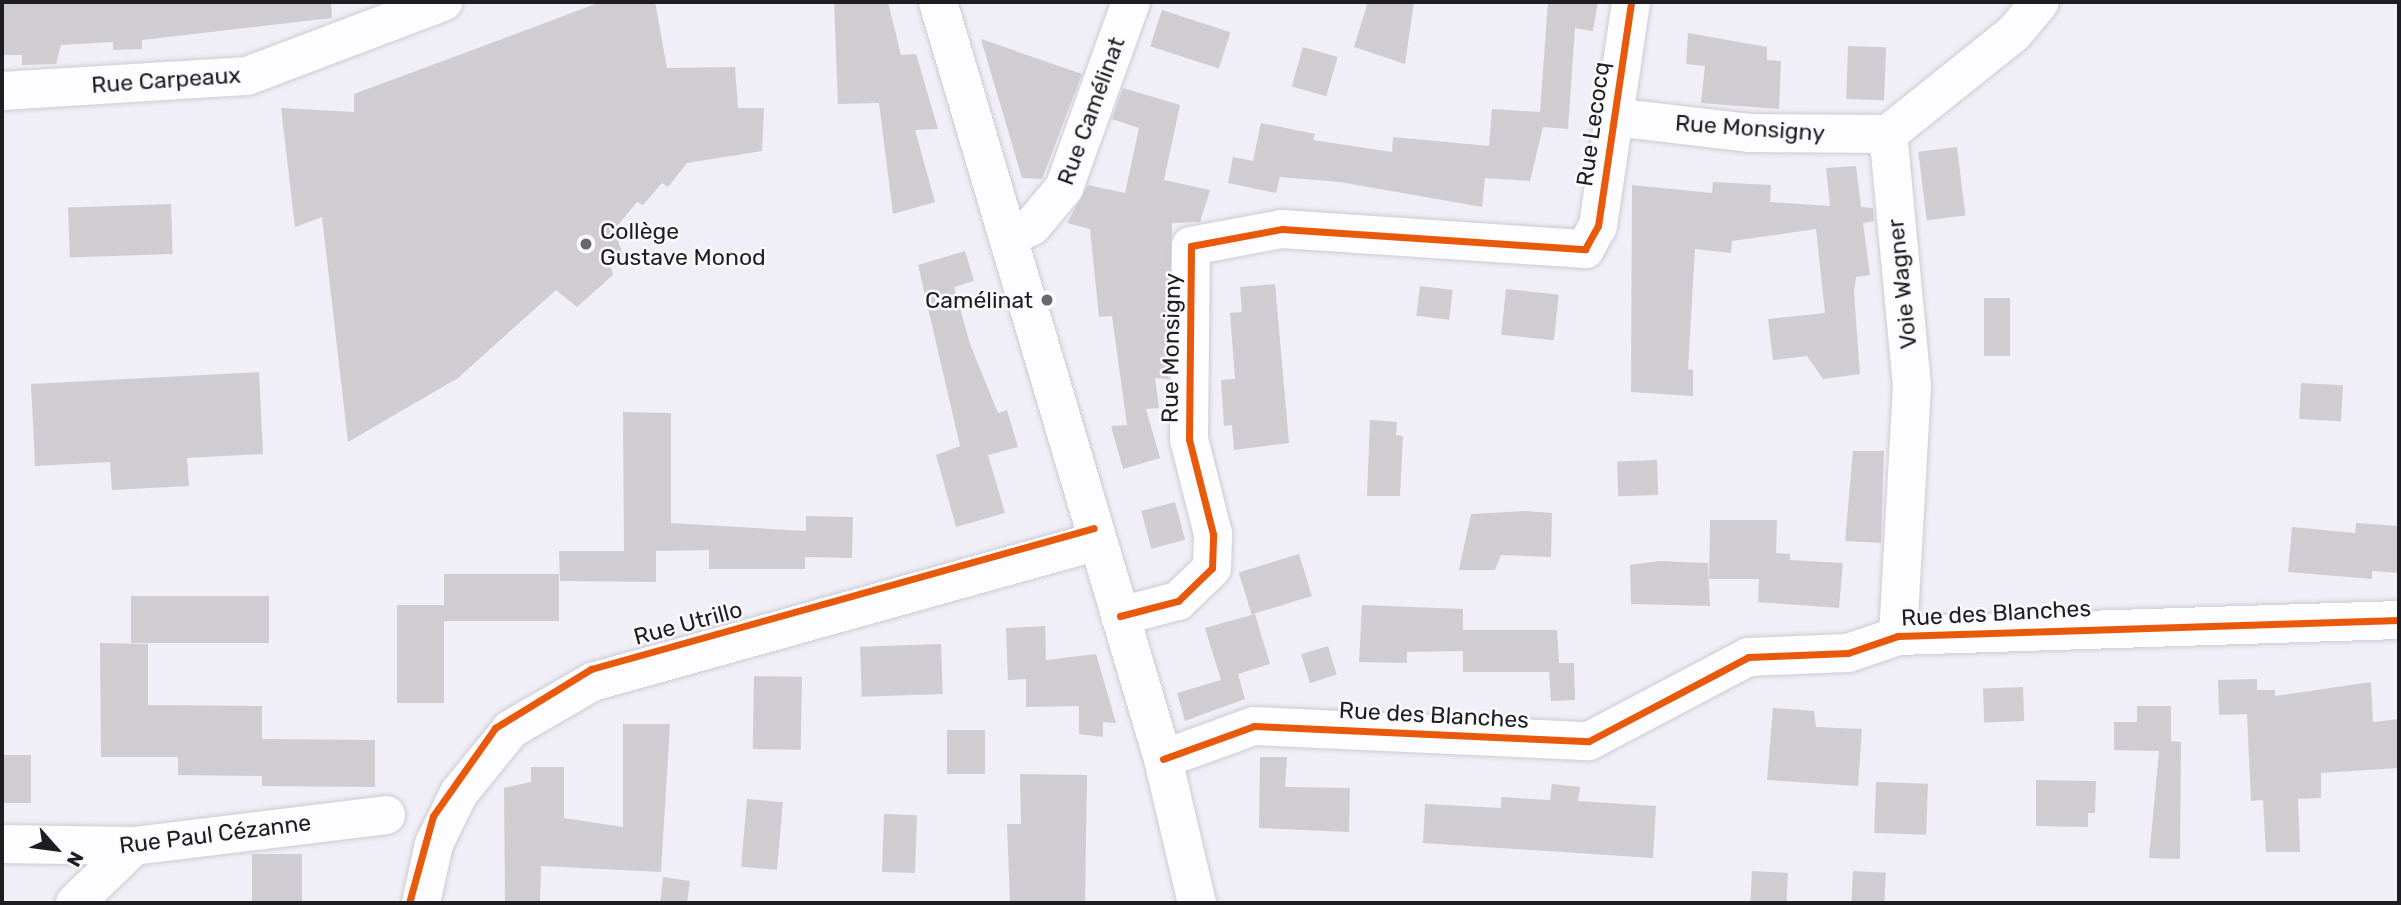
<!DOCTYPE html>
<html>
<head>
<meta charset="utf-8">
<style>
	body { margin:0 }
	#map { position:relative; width:2401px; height:905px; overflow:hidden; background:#f0eef6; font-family:Rubik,sans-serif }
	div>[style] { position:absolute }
	.building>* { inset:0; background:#d0cdd2; transform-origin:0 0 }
	.roads { filter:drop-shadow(0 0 2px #cdcbd2) drop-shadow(0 0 2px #cdcbd2) }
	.minor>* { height:38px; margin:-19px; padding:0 19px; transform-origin:19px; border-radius:19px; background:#fdfcfe }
	.major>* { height:38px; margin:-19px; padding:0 19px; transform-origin:19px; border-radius:19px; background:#fdfcfe }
	.cycleway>* { height:7px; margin:-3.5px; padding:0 3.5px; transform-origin:3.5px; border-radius:3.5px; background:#e8590c }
	.dots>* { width:19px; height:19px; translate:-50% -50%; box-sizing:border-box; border:4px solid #fbfafd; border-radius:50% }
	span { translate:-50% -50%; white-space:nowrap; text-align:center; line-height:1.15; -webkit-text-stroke:5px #fbfafd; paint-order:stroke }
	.street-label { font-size:23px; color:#1e1e22 }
	.poi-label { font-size:23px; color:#1e1e22 }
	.left { translate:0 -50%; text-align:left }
	.right { translate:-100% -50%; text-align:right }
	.frame { position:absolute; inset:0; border:4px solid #1e1e22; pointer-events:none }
	.north { position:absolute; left:21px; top:814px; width:70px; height:70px; -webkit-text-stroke:5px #fbfafd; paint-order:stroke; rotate:118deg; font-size:19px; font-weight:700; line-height:28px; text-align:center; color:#1e1e22 }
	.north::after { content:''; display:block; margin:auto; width:24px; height:32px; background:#1e1e22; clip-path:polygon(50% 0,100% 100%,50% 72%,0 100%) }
</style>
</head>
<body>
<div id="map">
	<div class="building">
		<i style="clip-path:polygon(2px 2px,331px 2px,332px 18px,142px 40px,142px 49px,113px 50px,113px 42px,61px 45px,56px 64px,22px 65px,22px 55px,2px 55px)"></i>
		<i style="clip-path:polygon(601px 2px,655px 2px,667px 68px,735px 67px,738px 108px,764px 108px,762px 151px,687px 163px,668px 187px,662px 183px,643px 205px,637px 202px,614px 230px,624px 257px,610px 263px,613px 275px,577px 307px,556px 290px,458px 378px,348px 442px,322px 217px,295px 227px,281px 108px,354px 112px,354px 94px)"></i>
		<i style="clip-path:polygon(834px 2px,888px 2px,901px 55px,916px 54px,938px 129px,915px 130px,935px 202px,893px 214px,879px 103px,838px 104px)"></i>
		<i style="clip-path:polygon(1368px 2px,1414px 2px,1405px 64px,1354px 47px)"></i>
		<i style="clip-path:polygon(1548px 2px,1598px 2px,1593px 31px,1575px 28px,1568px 129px,1543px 127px,1530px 181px,1485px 178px,1482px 207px,1340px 182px,1280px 177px,1276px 193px,1228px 183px,1233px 157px,1253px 161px,1261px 123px,1315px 134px,1313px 140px,1392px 152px,1393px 137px,1489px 146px,1492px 109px,1540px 112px)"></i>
		<i style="left:1162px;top:10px;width:72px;height:38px;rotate:18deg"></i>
		<i style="clip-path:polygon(1688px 33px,1767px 47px,1767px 60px,1781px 61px,1779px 109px,1701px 103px,1705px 66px,1686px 64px)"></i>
		<i style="clip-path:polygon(981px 39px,1082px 74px,1042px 179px,1022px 178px)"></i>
		<i style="left:1848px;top:46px;width:38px;height:53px;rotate:2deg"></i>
		<i style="left:1303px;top:47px;width:36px;height:41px;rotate:16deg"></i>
		<i style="clip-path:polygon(1123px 88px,1180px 105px,1164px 180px,1210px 190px,1200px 222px,1172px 223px,1168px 379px,1155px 378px,1159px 408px,1146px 409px,1160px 458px,1123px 469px,1111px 426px,1127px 425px,1112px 316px,1099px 317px,1090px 229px,1067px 223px,1088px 185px,1125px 193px,1139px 128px,1112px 119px)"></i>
		<i style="left:1957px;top:147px;width:69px;height:39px;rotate:83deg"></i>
		<i style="clip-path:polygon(1856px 166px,1861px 207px,1873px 208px,1874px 221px,1863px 223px,1870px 275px,1856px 277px,1854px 293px,1860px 374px,1823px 379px,1807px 356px,1773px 360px,1768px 319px,1825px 313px,1816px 229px,1732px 241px,1731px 253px,1695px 249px,1688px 369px,1693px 370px,1693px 396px,1631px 392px,1632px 185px,1712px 193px,1713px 182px,1771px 185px,1770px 202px,1830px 206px,1826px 168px)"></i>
		<i style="left:171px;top:204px;width:50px;height:103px;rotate:88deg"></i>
		<i style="clip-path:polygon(965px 251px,974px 281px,954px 287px,970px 344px,998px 413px,1007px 410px,1018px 447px,988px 455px,1005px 513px,956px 527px,936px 455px,960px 446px,918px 265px)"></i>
		<i style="clip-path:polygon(1275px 284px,1289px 443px,1234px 450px,1232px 425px,1224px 426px,1221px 380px,1235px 379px,1230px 313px,1242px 312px,1240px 287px)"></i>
		<i style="left:1420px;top:286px;width:33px;height:30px;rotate:7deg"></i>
		<i style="left:1506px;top:289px;width:53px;height:46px;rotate:6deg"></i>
		<i style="left:1984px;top:298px;width:26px;height:58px"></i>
		<i style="clip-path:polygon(259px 372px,263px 454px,187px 458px,189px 486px,112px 490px,110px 462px,35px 466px,31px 384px)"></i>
		<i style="left:2301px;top:383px;width:42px;height:36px;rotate:3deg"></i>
		<i style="clip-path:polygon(623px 412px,671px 413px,671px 523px,806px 531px,806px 516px,853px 517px,852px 558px,805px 557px,805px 569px,709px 569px,709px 550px,656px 551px,656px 582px,560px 581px,559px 551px,624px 551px)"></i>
		<i style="clip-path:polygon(1370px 420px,1397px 422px,1396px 435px,1403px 436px,1400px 496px,1367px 496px)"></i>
		<i style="clip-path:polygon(1853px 451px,1884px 451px,1881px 543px,1845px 541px)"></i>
		<i style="left:1657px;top:460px;width:35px;height:40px;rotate:88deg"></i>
		<i style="left:1175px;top:502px;width:39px;height:35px;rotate:75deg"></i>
		<i style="clip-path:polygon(1525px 511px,1552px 513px,1551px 557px,1501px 555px,1495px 570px,1459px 570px,1471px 514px)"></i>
		<i style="clip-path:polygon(1710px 520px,1777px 520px,1776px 553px,1790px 554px,1790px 560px,1843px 563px,1839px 608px,1758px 602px,1759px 579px,1709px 579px)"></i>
		<i style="clip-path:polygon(2356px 523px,2399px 526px,2399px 573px,2372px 571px,2372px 579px,2288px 572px,2292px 527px,2355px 533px)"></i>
		<i style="left:1299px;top:554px;width:44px;height:63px;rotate:73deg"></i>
		<i style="clip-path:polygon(1659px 561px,1708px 563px,1710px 606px,1631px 604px,1630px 565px)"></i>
		<i style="clip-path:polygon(444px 574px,559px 574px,559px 621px,444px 621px,444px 703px,397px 703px,397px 605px,444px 605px)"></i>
		<i style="left:269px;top:596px;width:47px;height:138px;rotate:90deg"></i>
		<i style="clip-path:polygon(1362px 605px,1463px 609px,1463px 630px,1557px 630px,1559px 663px,1574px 663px,1575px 700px,1551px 701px,1549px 672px,1463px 672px,1463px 651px,1407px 652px,1407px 663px,1359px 662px)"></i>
		<i style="clip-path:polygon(1255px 614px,1270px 664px,1238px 674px,1245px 699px,1185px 721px,1177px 693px,1221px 680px,1205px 628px)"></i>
		<i style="clip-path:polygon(1045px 626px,1046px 660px,1096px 654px,1116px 723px,1103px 722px,1103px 737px,1079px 734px,1079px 706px,1026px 707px,1026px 679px,1008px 680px,1006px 628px)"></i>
		<i style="clip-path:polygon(100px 643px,148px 644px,148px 705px,262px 706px,262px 739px,375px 740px,375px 787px,262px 786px,262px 776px,178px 775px,178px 757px,101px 757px)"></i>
		<i style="left:941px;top:644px;width:50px;height:81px;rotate:88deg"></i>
		<i style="left:1328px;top:646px;width:30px;height:28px;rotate:73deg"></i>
		<i style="left:754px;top:676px;width:48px;height:73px;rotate:1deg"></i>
		<i style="clip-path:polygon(2257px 679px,2257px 690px,2275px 690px,2275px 696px,2371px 682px,2373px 722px,2399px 719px,2399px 768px,2321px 773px,2321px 798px,2298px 799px,2300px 852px,2266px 852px,2263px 800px,2251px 801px,2247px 714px,2219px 715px,2218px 680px)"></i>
		<i style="left:2023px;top:687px;width:34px;height:40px;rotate:88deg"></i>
		<i style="clip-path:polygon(2137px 706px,2171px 706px,2171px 741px,2181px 742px,2180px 859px,2149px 858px,2159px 751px,2114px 750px,2114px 722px,2137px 722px)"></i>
		<i style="clip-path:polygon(1773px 708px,1814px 711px,1816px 727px,1862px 729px,1858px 786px,1767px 780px)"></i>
		<i style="clip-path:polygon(623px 724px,670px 724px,661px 872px,541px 866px,540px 903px,505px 903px,504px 788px,531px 782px,531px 767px,564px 767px,564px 818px,623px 827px)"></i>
		<i style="left:985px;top:730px;width:44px;height:38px;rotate:90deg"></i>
		<i style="left:2px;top:755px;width:29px;height:48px"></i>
		<i style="clip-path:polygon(1260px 757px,1287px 757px,1285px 787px,1350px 788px,1349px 832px,1259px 828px)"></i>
		<i style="clip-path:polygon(1020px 774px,1087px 775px,1085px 903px,1010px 903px,1007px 824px,1021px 824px)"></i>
		<i style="clip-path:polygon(2036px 780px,2096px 781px,2095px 813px,2088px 813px,2088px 827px,2036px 826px)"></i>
		<i style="left:1876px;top:782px;width:52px;height:51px;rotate:2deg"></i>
		<i style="clip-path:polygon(1552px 784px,1580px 787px,1578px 801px,1656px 806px,1653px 858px,1423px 843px,1425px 804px,1501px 808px,1501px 797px,1550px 800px)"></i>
		<i style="left:747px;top:799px;width:36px;height:68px;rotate:5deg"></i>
		<i style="left:884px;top:814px;width:33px;height:58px;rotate:2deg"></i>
		<i style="left:252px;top:854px;width:50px;height:49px"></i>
		<i style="left:1752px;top:871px;width:36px;height:32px;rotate:3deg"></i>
		<i style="left:1853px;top:871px;width:33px;height:32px;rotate:3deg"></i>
		<i style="clip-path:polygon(663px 877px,690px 881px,687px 903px,660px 903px)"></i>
	</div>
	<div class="roads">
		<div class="minor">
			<i style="left:2px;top:91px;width:245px;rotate:-3.5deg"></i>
			<i style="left:247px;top:76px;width:210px;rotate:-20.7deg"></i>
			<i style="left:1613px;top:117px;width:137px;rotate:6.7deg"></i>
			<i style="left:1749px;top:133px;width:139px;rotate:0.4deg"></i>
			<i style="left:1008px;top:238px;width:27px;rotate:-27deg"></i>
			<i style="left:1032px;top:226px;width:50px;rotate:-49.9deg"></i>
			<i style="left:1064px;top:188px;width:198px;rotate:-70.2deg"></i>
			<i style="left:1120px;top:616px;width:60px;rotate:-14.5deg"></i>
			<i style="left:1178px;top:601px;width:47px;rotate:-44.1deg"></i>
			<i style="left:1212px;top:568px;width:34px;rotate:-88deg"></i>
			<i style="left:1213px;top:534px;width:98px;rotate:-104.2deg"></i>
			<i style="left:1189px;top:439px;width:193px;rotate:-89.4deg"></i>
			<i style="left:1191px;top:246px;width:93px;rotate:-10.6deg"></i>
			<i style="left:1282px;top:229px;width:304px;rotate:3.8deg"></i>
			<i style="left:1585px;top:249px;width:26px;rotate:-61deg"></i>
			<i style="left:1598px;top:226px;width:226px;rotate:-81.6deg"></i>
			<i style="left:1898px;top:636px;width:250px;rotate:-86.8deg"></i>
			<i style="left:1912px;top:386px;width:253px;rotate:-95.4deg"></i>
			<i style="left:1888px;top:134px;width:161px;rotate:-38.7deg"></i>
			<i style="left:2014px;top:33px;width:40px;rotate:-50deg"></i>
			<i style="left:1163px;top:759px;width:97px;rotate:-19.9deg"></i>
			<i style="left:1254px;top:726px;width:335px;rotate:2.6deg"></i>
			<i style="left:1589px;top:741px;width:180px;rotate:-27.8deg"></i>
			<i style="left:1748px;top:657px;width:100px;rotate:-2.3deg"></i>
			<i style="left:1848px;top:653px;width:53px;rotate:-18.8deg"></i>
			<i style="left:1898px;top:636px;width:501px;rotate:-1.83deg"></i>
			<i style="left:2px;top:844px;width:132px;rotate:0.9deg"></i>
			<i style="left:134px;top:846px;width:254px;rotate:-7deg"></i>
			<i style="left:75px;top:903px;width:82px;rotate:-44deg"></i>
			<i style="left:421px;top:903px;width:60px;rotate:-77.6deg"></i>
			<i style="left:434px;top:844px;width:57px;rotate:-63.9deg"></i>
			<i style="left:459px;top:793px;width:82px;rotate:-50.9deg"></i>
			<i style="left:511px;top:729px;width:94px;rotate:-30.1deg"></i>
			<i style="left:592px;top:682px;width:525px;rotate:-15.57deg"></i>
		</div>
		<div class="major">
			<i style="left:938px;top:2px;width:790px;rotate:73.45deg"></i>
			<i style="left:1163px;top:759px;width:148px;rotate:76.7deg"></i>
		</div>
	</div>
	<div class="cycleway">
		<i style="left:1120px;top:616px;width:60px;rotate:-14.5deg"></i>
		<i style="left:1178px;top:601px;width:47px;rotate:-44.1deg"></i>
		<i style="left:1212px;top:568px;width:34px;rotate:-88deg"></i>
		<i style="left:1213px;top:534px;width:98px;rotate:-104.2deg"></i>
		<i style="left:1189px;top:439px;width:193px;rotate:-89.4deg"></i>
		<i style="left:1191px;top:246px;width:93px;rotate:-10.6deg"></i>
		<i style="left:1282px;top:229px;width:304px;rotate:3.8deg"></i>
		<i style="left:1585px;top:249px;width:26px;rotate:-61deg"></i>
		<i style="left:1598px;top:226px;width:226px;rotate:-81.6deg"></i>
		<i style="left:1163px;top:759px;width:97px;rotate:-19.9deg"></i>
		<i style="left:1254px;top:726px;width:335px;rotate:2.6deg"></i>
		<i style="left:1589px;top:741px;width:180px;rotate:-27.8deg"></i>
		<i style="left:1748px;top:657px;width:100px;rotate:-2.3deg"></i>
		<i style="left:1848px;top:653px;width:53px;rotate:-18.8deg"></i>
		<i style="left:1898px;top:636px;width:501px;rotate:-1.83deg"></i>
		<i style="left:409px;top:903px;width:90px;rotate:-74.6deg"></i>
		<i style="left:433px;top:816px;width:108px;rotate:-54.8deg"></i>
		<i style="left:495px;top:728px;width:113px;rotate:-31.6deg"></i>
		<i style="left:591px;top:669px;width:522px;rotate:-15.66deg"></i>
	</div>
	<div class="dots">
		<i style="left:586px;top:244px;background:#68676c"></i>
		<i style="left:1047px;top:300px;background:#68676c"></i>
	</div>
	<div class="street-label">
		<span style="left:166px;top:80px;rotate:-4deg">Rue Carpeaux</span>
		<span style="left:1091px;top:111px;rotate:-70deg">Rue Camélinat</span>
		<span style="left:1593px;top:124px;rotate:-82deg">Rue Lecocq</span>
		<span style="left:1750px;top:128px;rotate:4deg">Rue Monsigny</span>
		<span style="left:1902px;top:284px;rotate:-96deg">Voie Wagner</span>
		<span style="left:1171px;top:348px;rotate:-89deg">Rue Monsigny</span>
		<span style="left:1996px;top:613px;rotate:-3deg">Rue des Blanches</span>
		<span style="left:688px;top:623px;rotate:-15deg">Rue Utrillo</span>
		<span style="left:1434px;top:715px;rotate:3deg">Rue des Blanches</span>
		<span style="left:215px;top:834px;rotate:-7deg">Rue Paul Cézanne</span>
	</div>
	<div class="poi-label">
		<span class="left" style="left:600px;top:244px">Collège<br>Gustave Monod</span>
		<span class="right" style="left:1033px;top:300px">Camélinat</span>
	</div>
	<div class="frame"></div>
	<div class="north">N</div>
</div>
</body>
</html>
